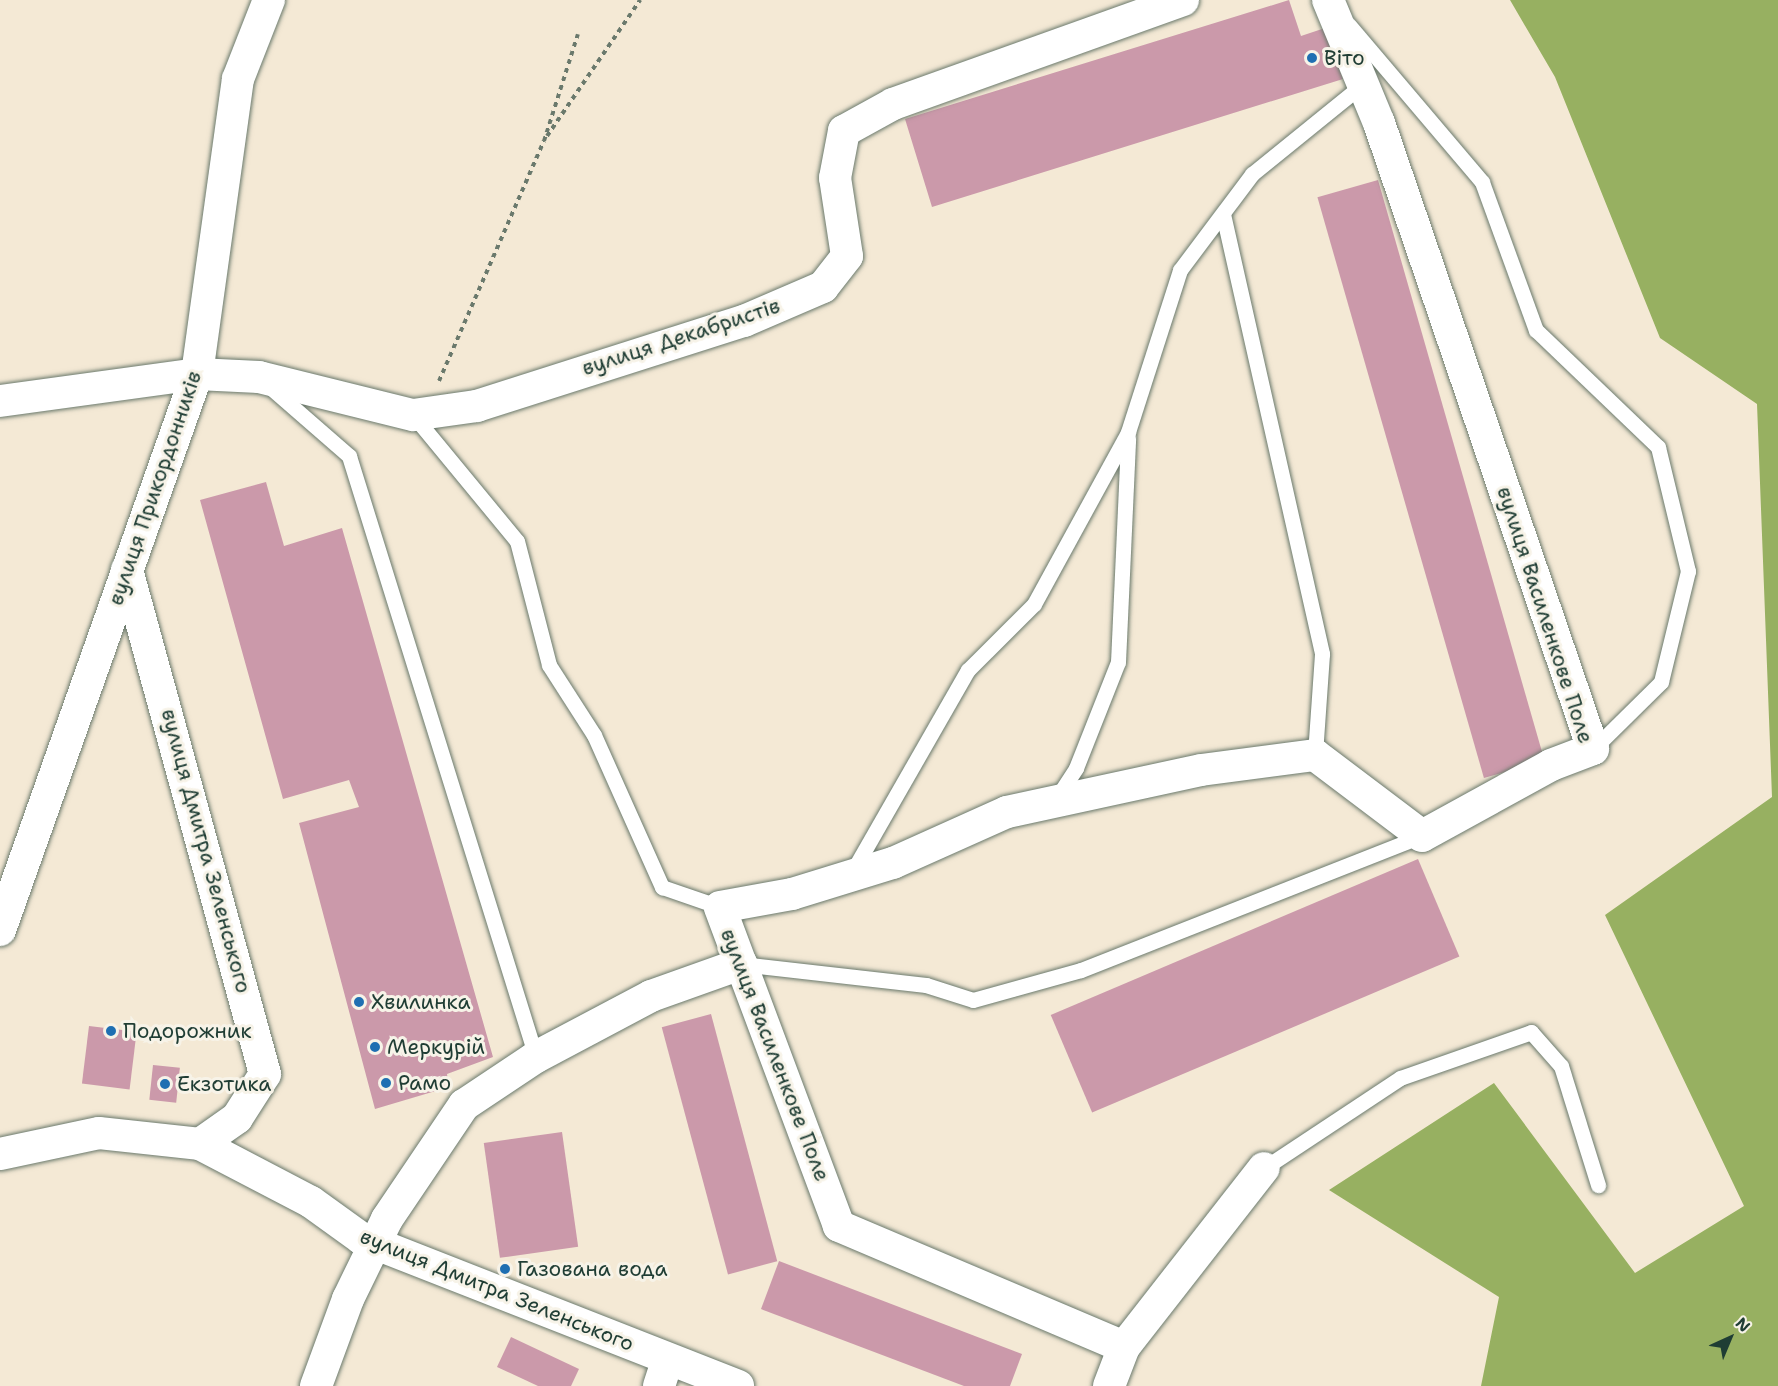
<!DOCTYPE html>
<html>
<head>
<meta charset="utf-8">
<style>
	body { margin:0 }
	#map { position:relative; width:1778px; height:1386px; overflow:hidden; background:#f4e9d5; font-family:"Shantell Sans",sans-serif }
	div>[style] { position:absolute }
	.forest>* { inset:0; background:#97b061 }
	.building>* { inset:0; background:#cb99aa; transform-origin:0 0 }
	.path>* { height:4px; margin-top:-2px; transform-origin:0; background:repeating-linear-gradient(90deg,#6a796c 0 4.5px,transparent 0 9px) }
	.roads { filter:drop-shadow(0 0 2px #6a796c) drop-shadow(0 0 2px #6a796c) }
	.service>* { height:15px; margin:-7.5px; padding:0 7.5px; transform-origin:7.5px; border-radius:7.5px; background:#fff }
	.minor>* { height:32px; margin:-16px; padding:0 16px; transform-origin:16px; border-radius:16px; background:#fff }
	.dots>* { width:16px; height:16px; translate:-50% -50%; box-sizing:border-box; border:3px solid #f7f3e8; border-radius:50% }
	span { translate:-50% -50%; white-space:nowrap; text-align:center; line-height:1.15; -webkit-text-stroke:6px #f7f3e8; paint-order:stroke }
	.poi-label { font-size:21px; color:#1f3d34 }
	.left { translate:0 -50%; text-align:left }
	.street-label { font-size:21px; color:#1f3d34 }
	.north { position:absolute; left:1700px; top:1308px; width:60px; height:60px; -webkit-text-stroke:4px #f7f3e8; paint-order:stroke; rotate:44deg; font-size:16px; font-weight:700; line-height:24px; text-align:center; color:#1f3d34 }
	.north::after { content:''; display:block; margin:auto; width:21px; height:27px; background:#1f3d34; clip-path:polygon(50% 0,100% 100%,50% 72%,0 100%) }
</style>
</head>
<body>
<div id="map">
	<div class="forest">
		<i style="clip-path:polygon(1510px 0,1778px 0,1778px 1386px,1481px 1386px,1499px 1297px,1329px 1190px,1494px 1083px,1635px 1273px,1744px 1206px,1605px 915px,1772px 797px,1757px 404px,1660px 338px,1555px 77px)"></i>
	</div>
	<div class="building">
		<i style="clip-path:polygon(1289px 0,1301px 36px,1325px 28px,1343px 79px,932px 207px,905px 119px)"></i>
		<i style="left:1378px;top:180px;width:604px;height:63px;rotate:74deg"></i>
		<i style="clip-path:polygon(266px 482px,284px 546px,342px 528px,493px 1057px,447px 1074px,449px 1087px,375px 1109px,299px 823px,359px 807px,349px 780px,283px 799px,200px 500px)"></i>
		<i style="left:1418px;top:859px;width:106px;height:399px;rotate:67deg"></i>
		<i style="left:711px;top:1014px;width:256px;height:51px;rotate:75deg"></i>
		<i style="left:89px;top:1026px;width:48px;height:58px;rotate:7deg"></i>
		<i style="left:153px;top:1065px;width:27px;height:35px;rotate:6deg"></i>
		<i style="left:562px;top:1132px;width:116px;height:79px;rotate:82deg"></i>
		<i style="clip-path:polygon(779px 1261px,1022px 1354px,1010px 1386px,964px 1386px,761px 1309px)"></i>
		<i style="clip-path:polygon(511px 1337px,579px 1369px,571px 1386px,538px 1386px,497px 1367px)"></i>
	</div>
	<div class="path">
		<i style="left:547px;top:136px;width:165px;rotate:-55.6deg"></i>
		<i style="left:439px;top:381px;width:262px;rotate:-66.4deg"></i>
		<i style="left:544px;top:141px;width:112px;rotate:-72.4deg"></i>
	</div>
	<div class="roads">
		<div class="service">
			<i style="left:1349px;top:25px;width:206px;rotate:49.7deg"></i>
			<i style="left:1482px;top:182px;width:158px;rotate:70deg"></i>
			<i style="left:1536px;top:330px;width:169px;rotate:43.8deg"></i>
			<i style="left:1658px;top:447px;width:128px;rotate:76.4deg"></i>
			<i style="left:1688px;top:571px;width:114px;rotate:103.7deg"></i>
			<i style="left:1661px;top:682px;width:95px;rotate:135.4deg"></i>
			<i style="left:1223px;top:214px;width:451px;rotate:77.3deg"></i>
			<i style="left:1322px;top:654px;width:101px;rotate:94deg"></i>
			<i style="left:270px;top:387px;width:105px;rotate:41.1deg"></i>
			<i style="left:349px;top:456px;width:629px;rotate:72.72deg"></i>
			<i style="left:413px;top:415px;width:163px;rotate:50.5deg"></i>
			<i style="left:517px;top:541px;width:128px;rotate:75.5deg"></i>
			<i style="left:549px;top:665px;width:83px;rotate:57.3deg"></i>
			<i style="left:594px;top:735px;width:167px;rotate:65.9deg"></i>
			<i style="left:662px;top:887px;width:61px;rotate:19deg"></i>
			<i style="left:1056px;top:799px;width:37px;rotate:-57deg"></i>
			<i style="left:1076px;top:768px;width:114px;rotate:-68.4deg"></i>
			<i style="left:1118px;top:662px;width:224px;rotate:-87.4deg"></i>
			<i style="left:851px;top:874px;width:235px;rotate:-60.2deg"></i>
			<i style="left:968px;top:670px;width:93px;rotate:-45deg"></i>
			<i style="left:1034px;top:604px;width:196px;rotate:-61.3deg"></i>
			<i style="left:1128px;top:432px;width:170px;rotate:-72.2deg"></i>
			<i style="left:1180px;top:270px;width:120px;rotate:-53.1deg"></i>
			<i style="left:1252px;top:174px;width:143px;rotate:-39deg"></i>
			<i style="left:741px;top:964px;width:186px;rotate:6.5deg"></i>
			<i style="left:926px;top:985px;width:49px;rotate:17.7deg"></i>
			<i style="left:973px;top:1000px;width:112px;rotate:-15.5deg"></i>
			<i style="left:1081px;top:970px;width:366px;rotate:-21.5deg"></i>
			<i style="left:1264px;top:1168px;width:163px;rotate:-33.5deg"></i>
			<i style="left:1400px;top:1078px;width:139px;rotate:-19.3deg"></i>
			<i style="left:1531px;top:1032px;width:45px;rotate:48.6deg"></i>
			<i style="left:1561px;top:1066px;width:125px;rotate:72.7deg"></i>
		</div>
		<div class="minor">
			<i style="left:0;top:401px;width:199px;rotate:-7.8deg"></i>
			<i style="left:197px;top:374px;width:62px;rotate:2.8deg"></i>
			<i style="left:259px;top:377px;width:159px;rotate:13.9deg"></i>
			<i style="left:413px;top:415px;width:65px;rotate:-8deg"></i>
			<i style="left:477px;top:406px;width:280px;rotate:-17.7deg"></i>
			<i style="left:744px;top:321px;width:86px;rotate:-23.3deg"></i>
			<i style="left:823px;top:287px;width:39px;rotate:-52deg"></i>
			<i style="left:847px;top:256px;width:79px;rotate:-98.7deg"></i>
			<i style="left:835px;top:178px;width:48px;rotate:-79.2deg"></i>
			<i style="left:844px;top:131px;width:56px;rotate:-28.9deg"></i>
			<i style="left:893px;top:104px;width:308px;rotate:-19.7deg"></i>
			<i style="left:0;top:930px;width:590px;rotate:-70.49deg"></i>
			<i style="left:197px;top:374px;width:298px;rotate:-82.1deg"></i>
			<i style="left:238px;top:79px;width:85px;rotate:-68.6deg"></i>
			<i style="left:200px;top:1144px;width:125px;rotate:27.6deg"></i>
			<i style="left:311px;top:1202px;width:62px;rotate:35.8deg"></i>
			<i style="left:361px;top:1238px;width:405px;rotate:21.4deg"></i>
			<i style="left:0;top:1154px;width:101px;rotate:-12deg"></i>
			<i style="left:99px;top:1133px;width:102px;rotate:6.2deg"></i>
			<i style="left:200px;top:1144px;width:45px;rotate:-35.1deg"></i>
			<i style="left:237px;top:1118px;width:52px;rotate:-57.5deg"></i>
			<i style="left:265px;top:1074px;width:523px;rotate:-105.31deg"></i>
			<i style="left:1124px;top:1347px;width:310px;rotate:-157deg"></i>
			<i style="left:839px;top:1226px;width:340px;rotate:-110.5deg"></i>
			<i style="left:720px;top:907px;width:73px;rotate:-10.2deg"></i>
			<i style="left:792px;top:894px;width:106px;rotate:-17.1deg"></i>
			<i style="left:893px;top:863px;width:125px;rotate:-24.1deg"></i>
			<i style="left:1007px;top:812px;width:198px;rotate:-12.2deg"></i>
			<i style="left:1201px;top:770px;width:115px;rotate:-7.5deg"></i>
			<i style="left:1315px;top:755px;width:134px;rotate:37.1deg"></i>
			<i style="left:1422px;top:836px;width:147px;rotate:-28.8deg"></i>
			<i style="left:1551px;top:765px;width:45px;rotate:-20.9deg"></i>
			<i style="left:1593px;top:749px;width:662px;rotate:-108.87deg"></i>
			<i style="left:1379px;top:123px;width:133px;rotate:-112.5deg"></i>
			<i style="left:316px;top:1386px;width:93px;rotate:-69.8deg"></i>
			<i style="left:348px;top:1299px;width:89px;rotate:-64deg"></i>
			<i style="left:387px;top:1219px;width:138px;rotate:-56deg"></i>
			<i style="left:464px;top:1105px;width:87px;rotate:-33.7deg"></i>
			<i style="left:536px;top:1057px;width:130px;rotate:-27.9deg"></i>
			<i style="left:651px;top:996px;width:96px;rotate:-19.6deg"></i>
			<i style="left:659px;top:1386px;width:28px;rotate:-72deg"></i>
			<i style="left:1109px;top:1386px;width:42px;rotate:-69deg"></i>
			<i style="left:1124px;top:1347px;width:227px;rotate:-52deg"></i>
		</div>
	</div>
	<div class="dots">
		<i style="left:1312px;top:58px;background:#1f6fb2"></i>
		<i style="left:359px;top:1002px;background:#1f6fb2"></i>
		<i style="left:111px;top:1031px;background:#1f6fb2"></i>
		<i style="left:375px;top:1047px;background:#1f6fb2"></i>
		<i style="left:386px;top:1083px;background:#1f6fb2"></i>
		<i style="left:165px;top:1084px;background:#1f6fb2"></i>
		<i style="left:505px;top:1269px;background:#1f6fb2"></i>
	</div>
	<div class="poi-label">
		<span class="left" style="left:1324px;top:58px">Віто</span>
		<span class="left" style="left:371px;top:1002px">Хвилинка</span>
		<span class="left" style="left:123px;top:1031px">Подорожник</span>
		<span class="left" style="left:387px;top:1047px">Меркурій</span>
		<span class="left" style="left:398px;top:1083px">Рамо</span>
		<span class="left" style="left:177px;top:1084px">Екзотика</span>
		<span class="left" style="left:517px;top:1269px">Газована вода</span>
	</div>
	<div class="street-label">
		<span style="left:681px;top:337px;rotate:-18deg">вулиця Декабристів</span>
		<span style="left:155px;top:488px;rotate:-71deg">вулиця Прикордонників</span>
		<span style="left:1545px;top:615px;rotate:72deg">вулиця Василенкове Поле</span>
		<span style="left:206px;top:851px;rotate:75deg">вулиця Дмитра Зеленського</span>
		<span style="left:775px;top:1055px;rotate:69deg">вулиця Василенкове Поле</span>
		<span style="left:497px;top:1290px;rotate:22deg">вулиця Дмитра Зеленського</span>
	</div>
	<div class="north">N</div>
</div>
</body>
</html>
